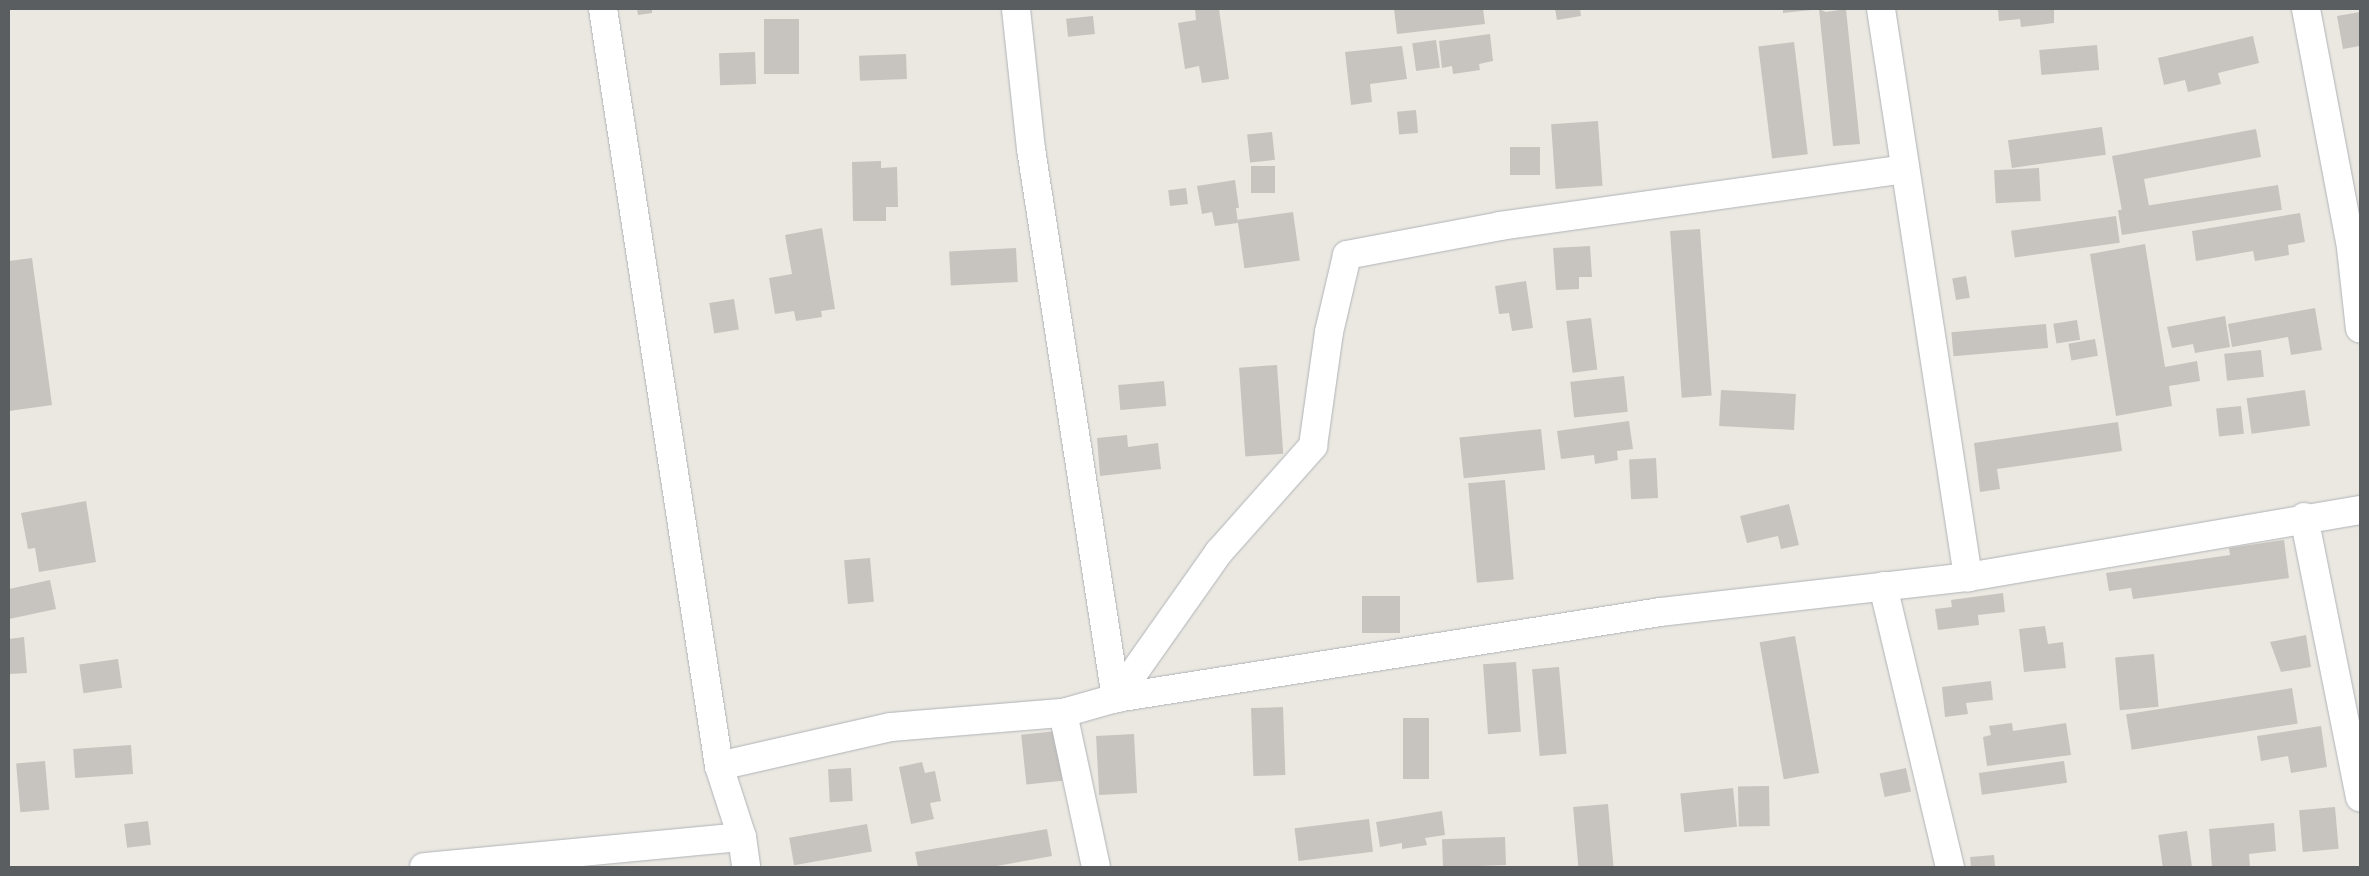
<!DOCTYPE html>
<html>
<head>
<meta charset="utf-8">
<style>
	body { margin:0 }
	#map { position:relative; width:2369px; height:876px; overflow:hidden; background:#ebe8e2; font-family:Manrope,sans-serif }
	div>[style] { position:absolute }
	.building>* { inset:0; background:#c7c3be; transform-origin:0 0 }
	.roads { filter:drop-shadow(0 0 1px #afb3b6) drop-shadow(0 0 1px #afb3b6) }
	.minor>* { height:28px; margin:-14px; padding:0 14px; transform-origin:14px; border-radius:14px; background:#fff }
	span { translate:-50% -50%; white-space:nowrap; text-align:center; line-height:1.15; -webkit-text-stroke:4px #fff; paint-order:stroke }
	.frame { position:absolute; inset:0; border:10px solid #5a5e61; pointer-events:none }
</style>
</head>
<body>
<div id="map">
	<div class="building">
		<i style="clip-path:polygon(637px 9px,652px 9px,652px 13px,638px 15px)"></i>
		<i style="clip-path:polygon(1195px 9px,1219px 9px,1229px 79px,1202px 83px,1199px 66px,1185px 69px,1178px 23px,1196px 20px)"></i>
		<i style="clip-path:polygon(1394px 9px,1483px 9px,1485px 24px,1397px 34px)"></i>
		<i style="clip-path:polygon(1555px 9px,1580px 9px,1581px 16px,1557px 20px)"></i>
		<i style="clip-path:polygon(1783px 9px,1810px 9px,1811px 10px,1783px 13px)"></i>
		<i style="clip-path:polygon(1819px 9px,1826px 12px,1846px 9px,1860px 144px,1833px 146px)"></i>
		<i style="clip-path:polygon(1998px 9px,2054px 9px,2054px 23px,2021px 27px,2020px 19px,1999px 21px)"></i>
		<i style="clip-path:polygon(2360px 12px,2360px 46px,2343px 49px,2337px 16px)"></i>
		<i style="left:1093px;top:16px;width:18px;height:27px;rotate:84deg"></i>
		<i style="left:764px;top:19px;width:35px;height:55px"></i>
		<i style="clip-path:polygon(1490px 34px,1493px 61px,1479px 64px,1480px 70px,1453px 74px,1452px 66px,1442px 68px,1439px 41px)"></i>
		<i style="clip-path:polygon(2253px 36px,2259px 63px,2218px 73px,2221px 84px,2188px 92px,2185px 80px,2164px 85px,2158px 58px)"></i>
		<i style="left:1436px;top:40px;width:28px;height:24px;rotate:82deg"></i>
		<i style="left:1794px;top:42px;width:113px;height:36px;rotate:83deg"></i>
		<i style="left:2097px;top:45px;width:25px;height:58px;rotate:85deg"></i>
		<i style="clip-path:polygon(1402px 46px,1407px 79px,1370px 84px,1372px 102px,1351px 105px,1345px 52px)"></i>
		<i style="left:755px;top:52px;width:32px;height:36px;rotate:88deg"></i>
		<i style="left:906px;top:54px;width:25px;height:47px;rotate:88deg"></i>
		<i style="left:1416px;top:110px;width:23px;height:19px;rotate:85deg"></i>
		<i style="left:1598px;top:121px;width:65px;height:47px;rotate:86deg"></i>
		<i style="left:2102px;top:127px;width:28px;height:95px;rotate:82deg"></i>
		<i style="clip-path:polygon(2256px 129px,2261px 157px,2144px 179px,2149px 206px,2122px 211px,2112px 156px)"></i>
		<i style="left:1272px;top:132px;width:28px;height:25px;rotate:84deg"></i>
		<i style="left:1510px;top:147px;width:30px;height:28px"></i>
		<i style="clip-path:polygon(881px 161px,881px 168px,897px 167px,898px 207px,886px 207px,886px 221px,853px 221px,852px 162px)"></i>
		<i style="left:1251px;top:166px;width:24px;height:27px"></i>
		<i style="left:2039px;top:168px;width:33px;height:45px;rotate:87deg"></i>
		<i style="clip-path:polygon(1235px 180px,1239px 208px,1236px 208px,1238px 223px,1215px 226px,1212px 212px,1202px 214px,1197px 186px)"></i>
		<i style="left:2278px;top:185px;width:25px;height:162px;rotate:81deg"></i>
		<i style="left:1186px;top:188px;width:16px;height:18px;rotate:83deg"></i>
		<i style="left:1293px;top:212px;width:49px;height:56px;rotate:82deg"></i>
		<i style="clip-path:polygon(2300px 213px,2305px 242px,2288px 245px,2289px 255px,2255px 261px,2253px 251px,2196px 261px,2192px 231px)"></i>
		<i style="left:2116px;top:216px;width:27px;height:106px;rotate:82deg"></i>
		<i style="clip-path:polygon(822px 228px,835px 309px,821px 311px,822px 317px,796px 321px,794px 311px,775px 314px,769px 278px,792px 274px,785px 235px)"></i>
		<i style="left:1700px;top:229px;width:167px;height:30px;rotate:86deg"></i>
		<i style="clip-path:polygon(2145px 244px,2165px 367px,2197px 361px,2200px 381px,2169px 386px,2172px 406px,2116px 416px,2090px 254px)"></i>
		<i style="clip-path:polygon(1590px 246px,1592px 277px,1579px 277px,1579px 289px,1556px 290px,1553px 248px)"></i>
		<i style="left:1016px;top:248px;width:34px;height:67px;rotate:87deg"></i>
		<i style="clip-path:polygon(32px 258px,52px 405px,9px 411px,9px 261px)"></i>
		<i style="left:1966px;top:276px;width:22px;height:14px;rotate:80deg"></i>
		<i style="clip-path:polygon(1526px 281px,1533px 328px,1512px 331px,1509px 313px,1499px 314px,1495px 286px)"></i>
		<i style="left:734px;top:299px;width:31px;height:25px;rotate:81deg"></i>
		<i style="clip-path:polygon(2315px 308px,2322px 350px,2291px 355px,2288px 337px,2232px 347px,2228px 324px)"></i>
		<i style="clip-path:polygon(2225px 316px,2230px 347px,2195px 353px,2193px 344px,2172px 348px,2167px 327px)"></i>
		<i style="left:1591px;top:318px;width:52px;height:25px;rotate:83deg"></i>
		<i style="left:2077px;top:320px;width:20px;height:24px;rotate:81deg"></i>
		<i style="left:2046px;top:324px;width:24px;height:95px;rotate:85deg"></i>
		<i style="left:2095px;top:339px;width:17px;height:27px;rotate:80deg"></i>
		<i style="left:2261px;top:350px;width:27px;height:37px;rotate:84deg"></i>
		<i style="left:1277px;top:365px;width:89px;height:38px;rotate:86deg"></i>
		<i style="left:1624px;top:376px;width:36px;height:54px;rotate:84deg"></i>
		<i style="left:1164px;top:381px;width:25px;height:46px;rotate:85deg"></i>
		<i style="left:1721px;top:390px;width:75px;height:36px;rotate:3deg"></i>
		<i style="left:2305px;top:390px;width:36px;height:59px;rotate:82deg"></i>
		<i style="left:2241px;top:406px;width:28px;height:25px;rotate:84deg"></i>
		<i style="clip-path:polygon(1629px 421px,1633px 449px,1617px 451px,1618px 460px,1595px 464px,1594px 455px,1561px 459px,1557px 431px)"></i>
		<i style="clip-path:polygon(2118px 422px,2122px 451px,1997px 469px,2000px 489px,1980px 492px,1974px 443px)"></i>
		<i style="left:1541px;top:429px;width:41px;height:82px;rotate:84deg"></i>
		<i style="clip-path:polygon(1127px 435px,1128px 447px,1158px 443px,1161px 469px,1100px 476px,1097px 438px)"></i>
		<i style="left:1656px;top:458px;width:40px;height:27px;rotate:87deg"></i>
		<i style="left:1505px;top:480px;width:100px;height:37px;rotate:85deg"></i>
		<i style="clip-path:polygon(86px 501px,96px 562px,39px 572px,35px 548px,28px 549px,21px 513px)"></i>
		<i style="clip-path:polygon(1789px 504px,1799px 545px,1781px 549px,1778px 536px,1747px 543px,1740px 516px)"></i>
		<i style="clip-path:polygon(2284px 540px,2289px 578px,2133px 599px,2131px 588px,2109px 591px,2106px 573px,2230px 555px,2229px 548px)"></i>
		<i style="left:870px;top:558px;width:44px;height:26px;rotate:85deg"></i>
		<i style="clip-path:polygon(50px 580px,56px 609px,9px 619px,9px 589px)"></i>
		<i style="clip-path:polygon(2003px 593px,2005px 612px,1978px 615px,1979px 625px,1938px 630px,1935px 609px,1952px 607px,1951px 600px)"></i>
		<i style="left:1362px;top:596px;width:38px;height:37px"></i>
		<i style="clip-path:polygon(2045px 626px,2048px 644px,2063px 642px,2066px 668px,2024px 672px,2019px 629px)"></i>
		<i style="clip-path:polygon(2306px 635px,2311px 667px,2281px 672px,2270px 642px)"></i>
		<i style="left:1795px;top:636px;width:139px;height:36px;rotate:80deg"></i>
		<i style="clip-path:polygon(24px 637px,27px 673px,9px 674px,9px 639px)"></i>
		<i style="left:2154px;top:654px;width:53px;height:39px;rotate:85deg"></i>
		<i style="left:118px;top:659px;width:29px;height:39px;rotate:82deg"></i>
		<i style="left:1516px;top:662px;width:70px;height:33px;rotate:86deg"></i>
		<i style="left:1559px;top:667px;width:87px;height:27px;rotate:85deg"></i>
		<i style="clip-path:polygon(1991px 681px,1993px 700px,1966px 703px,1968px 714px,1945px 717px,1942px 687px)"></i>
		<i style="left:2292px;top:688px;width:36px;height:168px;rotate:81deg"></i>
		<i style="left:1283px;top:707px;width:68px;height:32px;rotate:88deg"></i>
		<i style="left:1403px;top:718px;width:26px;height:61px"></i>
		<i style="clip-path:polygon(2012px 723px,2013px 731px,2066px 723px,2071px 755px,1987px 766px,1983px 737px,1991px 735px,1989px 726px)"></i>
		<i style="clip-path:polygon(2321px 726px,2327px 767px,2291px 773px,2288px 756px,2261px 761px,2257px 736px)"></i>
		<i style="left:1057px;top:731px;width:50px;height:36px;rotate:84deg"></i>
		<i style="left:1134px;top:734px;width:59px;height:38px;rotate:87deg"></i>
		<i style="left:131px;top:745px;width:29px;height:58px;rotate:86deg"></i>
		<i style="left:45px;top:761px;width:49px;height:29px;rotate:85deg"></i>
		<i style="left:2064px;top:761px;width:22px;height:86px;rotate:82deg"></i>
		<i style="clip-path:polygon(922px 762px,925px 773px,935px 771px,941px 801px,930px 803px,934px 819px,911px 824px,899px 767px)"></i>
		<i style="left:851px;top:768px;width:33px;height:23px;rotate:87deg"></i>
		<i style="left:1906px;top:768px;width:24px;height:27px;rotate:78deg"></i>
		<i style="left:1769px;top:786px;width:40px;height:31px;rotate:89deg"></i>
		<i style="left:1733px;top:788px;width:39px;height:53px;rotate:84deg"></i>
		<i style="left:1608px;top:804px;width:63px;height:35px;rotate:85deg"></i>
		<i style="left:2335px;top:807px;width:42px;height:36px;rotate:85deg"></i>
		<i style="clip-path:polygon(1442px 811px,1445px 835px,1425px 838px,1427px 845px,1402px 849px,1402px 843px,1380px 847px,1376px 822px)"></i>
		<i style="left:1369px;top:819px;width:33px;height:75px;rotate:83deg"></i>
		<i style="left:148px;top:821px;width:24px;height:24px;rotate:83deg"></i>
		<i style="clip-path:polygon(2274px 823px,2276px 851px,2249px 854px,2250px 867px,2212px 867px,2209px 829px)"></i>
		<i style="left:867px;top:824px;width:28px;height:79px;rotate:80deg"></i>
		<i style="clip-path:polygon(1047px 829px,1052px 856px,991px 867px,918px 867px,915px 852px)"></i>
		<i style="left:2187px;top:831px;width:36px;height:29px;rotate:82deg"></i>
		<i style="left:1505px;top:837px;width:28px;height:63px;rotate:88deg"></i>
		<i style="left:1994px;top:855px;width:12px;height:24px;rotate:85deg"></i>
	</div>
	<div class="roads">
		<div class="minor">
			<i style="left:603px;top:9px;width:766px;rotate:81.29deg"></i>
			<i style="left:719px;top:766px;width:75px;rotate:72.1deg"></i>
			<i style="left:742px;top:837px;width:30px;rotate:82deg"></i>
			<i style="left:1016px;top:9px;width:141px;rotate:83.9deg"></i>
			<i style="left:1031px;top:149px;width:556px;rotate:81.2deg"></i>
			<i style="left:1881px;top:9px;width:575px;rotate:81.29deg"></i>
			<i style="left:2306px;top:9px;width:243px;rotate:79.3deg"></i>
			<i style="left:2351px;top:248px;width:81px;rotate:83.7deg"></i>
			<i style="left:2304px;top:517px;width:286px;rotate:78.7deg"></i>
			<i style="left:1883px;top:586px;width:289px;rotate:76.6deg"></i>
			<i style="left:1116px;top:698px;width:179px;rotate:-54.8deg"></i>
			<i style="left:1219px;top:552px;width:142px;rotate:-48.4deg"></i>
			<i style="left:1313px;top:446px;width:115px;rotate:-82deg"></i>
			<i style="left:1329px;top:332px;width:79px;rotate:-76.8deg"></i>
			<i style="left:1347px;top:255px;width:156px;rotate:-10.7deg"></i>
			<i style="left:1500px;top:226px;width:409px;rotate:-8deg"></i>
			<i style="left:1063px;top:713px;width:157px;rotate:77.9deg"></i>
			<i style="left:719px;top:766px;width:176px;rotate:-12.8deg"></i>
			<i style="left:891px;top:727px;width:173px;rotate:-4.7deg"></i>
			<i style="left:1063px;top:713px;width:55px;rotate:-15.8deg"></i>
			<i style="left:1116px;top:698px;width:551px;rotate:-8.98deg"></i>
			<i style="left:1660px;top:612px;width:310px;rotate:-6.5deg"></i>
			<i style="left:1968px;top:577px;width:398px;rotate:-9.7deg"></i>
			<i style="left:424px;top:867px;width:319px;rotate:-5.4deg"></i>
		</div>
	</div>
	<div class="frame"></div>
</div>
</body>
</html>
